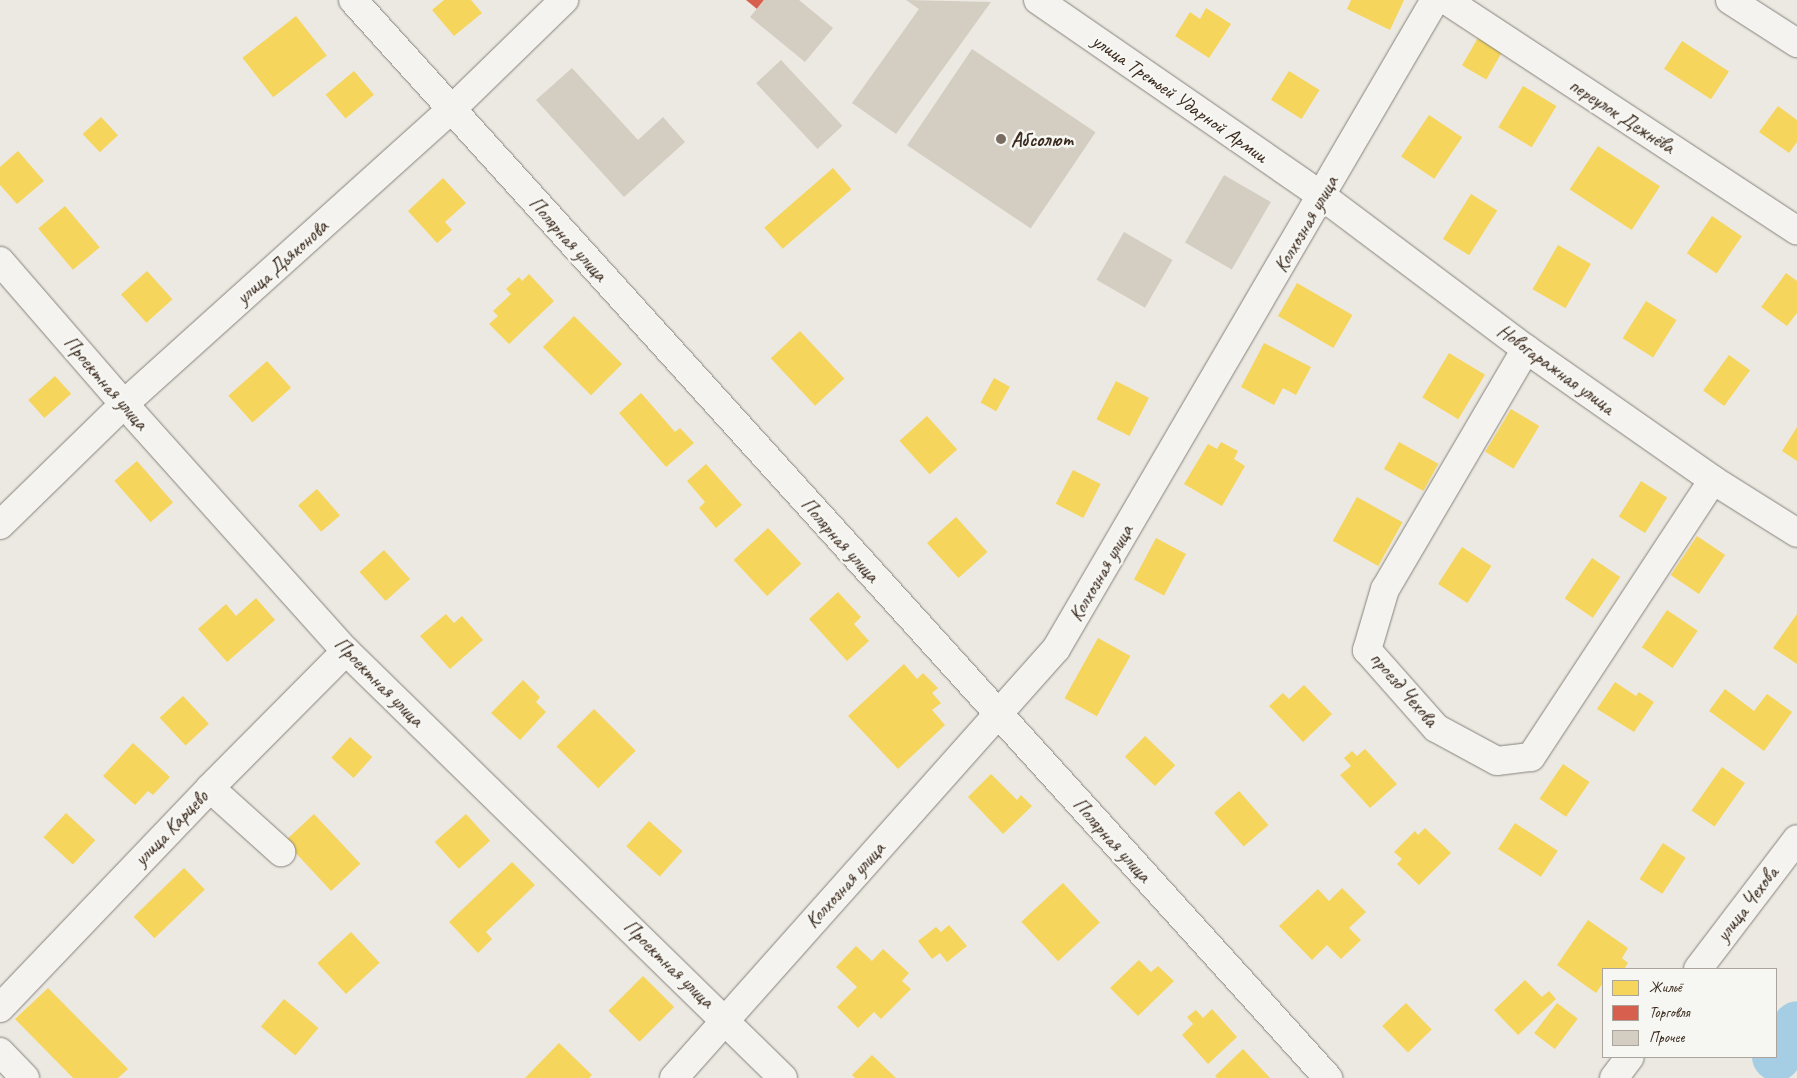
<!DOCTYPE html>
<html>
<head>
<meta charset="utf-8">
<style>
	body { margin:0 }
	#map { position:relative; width:1797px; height:1078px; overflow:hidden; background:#ece9e2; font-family:Caveat,sans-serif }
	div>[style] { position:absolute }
	.homes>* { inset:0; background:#f6d55c; transform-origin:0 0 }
	.shops>* { inset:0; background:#d6604d }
	.river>* { height:49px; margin:-24.5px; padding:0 24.5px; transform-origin:24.5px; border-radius:24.5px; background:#a5cee4 }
	.building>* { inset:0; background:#d4cdc1; transform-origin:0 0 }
	.roads { filter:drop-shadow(0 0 1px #86817b) drop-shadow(0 0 1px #86817b) }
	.minor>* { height:28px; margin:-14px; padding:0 14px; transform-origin:14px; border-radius:14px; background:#f4f3f0 }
	.major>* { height:28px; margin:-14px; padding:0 14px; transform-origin:14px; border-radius:14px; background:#f4f3f0 }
	.dots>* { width:14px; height:14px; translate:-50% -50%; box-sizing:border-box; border:2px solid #f6f6f2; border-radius:50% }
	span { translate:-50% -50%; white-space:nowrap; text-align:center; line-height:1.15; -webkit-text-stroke:5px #f6f6f2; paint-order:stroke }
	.street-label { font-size:20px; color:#3b2a1e }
	.poi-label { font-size:20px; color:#3b2a1e; font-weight:700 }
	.left { translate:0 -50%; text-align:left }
	.legend { position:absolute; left:1602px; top:968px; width:175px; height:90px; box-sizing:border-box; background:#f6f6f2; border:1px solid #aba49d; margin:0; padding:6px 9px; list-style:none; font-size:15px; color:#3b2a1e }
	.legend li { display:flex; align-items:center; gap:10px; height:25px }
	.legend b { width:25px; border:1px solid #aba49d }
</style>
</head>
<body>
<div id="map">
	<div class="homes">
		<i style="clip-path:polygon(444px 0,471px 0,482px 13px,454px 36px,432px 10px)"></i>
		<i style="clip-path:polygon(1351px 0,1404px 0,1390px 30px,1347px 9px)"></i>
		<i style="clip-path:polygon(1206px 8px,1231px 24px,1209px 58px,1175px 36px,1190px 12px,1200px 19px)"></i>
		<i style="left:296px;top:16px;width:50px;height:68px;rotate:52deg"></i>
		<i style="left:1479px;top:36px;width:28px;height:34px;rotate:30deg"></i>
		<i style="left:1682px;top:41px;width:56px;height:33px;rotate:33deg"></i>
		<i style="left:354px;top:71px;width:31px;height:37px;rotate:50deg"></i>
		<i style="left:1289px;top:71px;width:36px;height:34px;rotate:32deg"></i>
		<i style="left:1523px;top:86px;width:39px;height:48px;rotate:31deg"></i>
		<i style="clip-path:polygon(1778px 106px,1797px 120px,1797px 142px,1789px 153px,1759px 132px)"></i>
		<i style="left:1429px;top:115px;width:40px;height:50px;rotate:34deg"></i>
		<i style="left:101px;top:117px;width:25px;height:25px;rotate:47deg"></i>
		<i style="left:1598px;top:146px;width:74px;height:52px;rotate:33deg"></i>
		<i style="clip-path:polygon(18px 151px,44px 181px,17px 204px,0 185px,0 167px)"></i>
		<i style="left:833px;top:168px;width:28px;height:91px;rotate:49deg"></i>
		<i style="clip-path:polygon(443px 178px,466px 203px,445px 222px,452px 230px,437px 243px,408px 211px)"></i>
		<i style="left:1471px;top:194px;width:31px;height:53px;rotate:32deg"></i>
		<i style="left:65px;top:206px;width:54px;height:35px;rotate:50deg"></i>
		<i style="left:1712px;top:216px;width:36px;height:45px;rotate:34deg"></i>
		<i style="left:1558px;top:245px;width:38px;height:51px;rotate:30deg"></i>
		<i style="left:147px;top:271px;width:38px;height:35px;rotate:48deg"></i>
		<i style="clip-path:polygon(1786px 273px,1797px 281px,1797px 313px,1787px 326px,1761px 307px)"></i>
		<i style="clip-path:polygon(529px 274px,554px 301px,509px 344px,489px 324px,498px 316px,493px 311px,511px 294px,506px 289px,519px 277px,522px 281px)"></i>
		<i style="left:1297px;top:283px;width:64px;height:38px;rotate:30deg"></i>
		<i style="left:1646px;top:301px;width:36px;height:44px;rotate:32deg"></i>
		<i style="left:574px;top:316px;width:68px;height:44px;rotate:45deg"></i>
		<i style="left:800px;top:331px;width:65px;height:40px;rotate:47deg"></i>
		<i style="clip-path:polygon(1264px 343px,1311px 367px,1296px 395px,1283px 388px,1274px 405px,1241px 387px)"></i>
		<i style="left:1449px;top:353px;width:42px;height:52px;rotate:31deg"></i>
		<i style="left:1729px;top:355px;width:26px;height:44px;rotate:36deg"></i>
		<i style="left:267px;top:361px;width:36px;height:52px;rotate:48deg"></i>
		<i style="left:55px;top:376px;width:24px;height:36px;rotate:48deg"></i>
		<i style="left:994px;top:378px;width:18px;height:28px;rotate:29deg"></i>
		<i style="left:1116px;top:381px;width:37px;height:43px;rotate:27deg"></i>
		<i style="clip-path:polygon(641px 393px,675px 432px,680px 428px,694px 443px,666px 467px,619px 413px)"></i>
		<i style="left:1511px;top:409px;width:33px;height:50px;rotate:31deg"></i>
		<i style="left:927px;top:416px;width:45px;height:37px;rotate:48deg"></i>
		<i style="clip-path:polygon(1797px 427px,1797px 461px,1782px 451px)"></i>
		<i style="clip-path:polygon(1221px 442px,1238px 451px,1234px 459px,1245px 466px,1222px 506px,1184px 484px,1208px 444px,1217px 449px)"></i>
		<i style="left:1399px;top:442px;width:45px;height:31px;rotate:29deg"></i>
		<i style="left:137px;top:461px;width:55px;height:30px;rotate:49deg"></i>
		<i style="clip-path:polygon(706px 464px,742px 505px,716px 528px,699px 508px,705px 502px,687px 481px)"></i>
		<i style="left:1073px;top:470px;width:31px;height:38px;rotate:27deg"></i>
		<i style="left:1641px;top:481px;width:31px;height:42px;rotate:32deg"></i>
		<i style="left:317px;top:489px;width:35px;height:25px;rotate:49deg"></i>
		<i style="left:1357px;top:497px;width:52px;height:50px;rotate:29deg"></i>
		<i style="left:956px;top:517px;width:47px;height:39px;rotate:48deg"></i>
		<i style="left:768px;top:528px;width:49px;height:47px;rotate:47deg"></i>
		<i style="left:1697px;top:536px;width:34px;height:47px;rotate:34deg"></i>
		<i style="left:1156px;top:538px;width:34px;height:47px;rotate:28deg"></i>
		<i style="left:1462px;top:547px;width:35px;height:44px;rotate:33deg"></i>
		<i style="left:384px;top:550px;width:39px;height:33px;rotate:48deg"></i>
		<i style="left:1592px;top:558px;width:34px;height:49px;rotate:34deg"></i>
		<i style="clip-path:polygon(838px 592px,861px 617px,854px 624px,869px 641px,847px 661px,809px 619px)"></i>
		<i style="clip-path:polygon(256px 598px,275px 620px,227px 662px,198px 629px,226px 604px,236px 616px)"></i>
		<i style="left:1667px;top:610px;width:37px;height:45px;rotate:34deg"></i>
		<i style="clip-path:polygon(446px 614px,454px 623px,462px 616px,483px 640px,450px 669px,420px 636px)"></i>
		<i style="clip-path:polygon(1797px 614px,1797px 664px,1773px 648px)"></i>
		<i style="left:1098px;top:638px;width:37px;height:69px;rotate:29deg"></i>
		<i style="clip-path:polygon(904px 664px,917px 679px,923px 673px,938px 688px,932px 693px,941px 703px,932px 710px,945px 725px,898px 769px,848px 716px)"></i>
		<i style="clip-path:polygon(523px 680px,540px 697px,536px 702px,546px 712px,520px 740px,491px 713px)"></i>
		<i style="clip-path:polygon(1615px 682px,1636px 696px,1639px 692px,1654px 702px,1634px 732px,1597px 709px)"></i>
		<i style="clip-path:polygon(1304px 685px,1332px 714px,1303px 742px,1269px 706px,1283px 693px,1289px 699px)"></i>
		<i style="clip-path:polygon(1725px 689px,1754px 711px,1767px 694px,1792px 712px,1764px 751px,1709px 711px)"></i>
		<i style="left:183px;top:696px;width:38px;height:32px;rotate:47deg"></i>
		<i style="left:594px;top:709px;width:59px;height:53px;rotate:45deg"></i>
		<i style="left:1145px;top:736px;width:42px;height:29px;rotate:44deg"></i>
		<i style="left:350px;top:737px;width:30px;height:28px;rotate:42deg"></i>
		<i style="clip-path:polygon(133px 743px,170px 777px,153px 795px,148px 791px,135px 805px,103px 776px)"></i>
		<i style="clip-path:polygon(1365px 749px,1397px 784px,1370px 808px,1340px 775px,1351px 766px,1344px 758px,1352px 751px,1357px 756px)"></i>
		<i style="left:1563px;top:764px;width:32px;height:42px;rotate:34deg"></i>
		<i style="left:1722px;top:767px;width:28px;height:53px;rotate:35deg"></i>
		<i style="clip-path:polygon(991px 774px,1017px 800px,1021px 795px,1032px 806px,1003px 834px,968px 797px)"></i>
		<i style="left:1239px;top:791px;width:45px;height:33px;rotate:49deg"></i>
		<i style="left:66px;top:813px;width:40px;height:33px;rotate:43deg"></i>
		<i style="left:314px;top:814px;width:68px;height:40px;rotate:47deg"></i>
		<i style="left:466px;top:814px;width:36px;height:42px;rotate:48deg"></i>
		<i style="left:649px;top:821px;width:45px;height:34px;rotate:42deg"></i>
		<i style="left:1515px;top:823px;width:51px;height:31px;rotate:33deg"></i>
		<i style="clip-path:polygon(1425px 828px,1451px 853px,1419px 885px,1397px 864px,1402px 859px,1394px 852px,1415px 831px,1418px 835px)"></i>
		<i style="left:1663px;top:843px;width:27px;height:43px;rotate:33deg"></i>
		<i style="clip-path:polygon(512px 862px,535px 885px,486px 932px,492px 939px,478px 953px,449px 922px)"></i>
		<i style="left:184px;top:868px;width:30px;height:70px;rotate:46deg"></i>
		<i style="left:1063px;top:883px;width:54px;height:57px;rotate:47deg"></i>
		<i style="clip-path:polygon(1342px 888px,1366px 912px,1349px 928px,1361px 940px,1341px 959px,1327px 945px,1312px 960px,1279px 926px,1318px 889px,1329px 901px)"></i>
		<i style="clip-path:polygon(1588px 920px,1628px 948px,1622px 958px,1628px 963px,1624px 969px,1603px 969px,1603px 983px,1596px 993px,1557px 965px)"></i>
		<i style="clip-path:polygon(949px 925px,967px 946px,947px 962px,940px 953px,932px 959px,918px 941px,936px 927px,941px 932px)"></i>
		<i style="left:351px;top:932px;width:42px;height:46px;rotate:47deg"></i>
		<i style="clip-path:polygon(856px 946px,872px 961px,883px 949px,909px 973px,902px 981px,911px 989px,881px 1019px,874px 1012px,858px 1028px,837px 1007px,857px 987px,836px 967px)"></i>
		<i style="clip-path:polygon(1139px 960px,1151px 972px,1158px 966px,1174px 981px,1138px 1016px,1110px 988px)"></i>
		<i style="left:643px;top:976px;width:44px;height:49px;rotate:45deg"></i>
		<i style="clip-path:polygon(1525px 980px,1542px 997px,1549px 991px,1556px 999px,1518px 1035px,1494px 1010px)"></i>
		<i style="clip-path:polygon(48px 988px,128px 1069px,118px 1078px,73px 1078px,15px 1019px)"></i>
		<i style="left:284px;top:999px;width:45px;height:36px;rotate:40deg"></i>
		<i style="left:1406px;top:1003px;width:37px;height:33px;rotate:46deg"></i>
		<i style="left:1557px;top:1003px;width:26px;height:38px;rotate:37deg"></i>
		<i style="clip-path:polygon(1212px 1009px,1237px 1037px,1208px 1064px,1182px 1035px,1193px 1024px,1187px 1017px,1196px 1010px,1203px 1018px)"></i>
		<i style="clip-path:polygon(559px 1043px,592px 1075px,589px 1078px,525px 1078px)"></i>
		<i style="clip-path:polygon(1243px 1049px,1270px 1078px,1217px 1078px,1215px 1076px)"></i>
		<i style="clip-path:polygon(872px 1055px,896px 1078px,855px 1078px,852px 1075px)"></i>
	</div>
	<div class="shops">
		<i style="clip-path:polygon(746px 0,764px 0,757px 9px)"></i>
	</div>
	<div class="river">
		<i style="left:1776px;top:1056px;width:37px;rotate:-56deg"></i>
	</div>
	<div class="building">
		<i style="clip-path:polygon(764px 0,799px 0,833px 28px,805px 62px,750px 17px)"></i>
		<i style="clip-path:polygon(906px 0,991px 2px,896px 134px,852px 103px,919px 9px)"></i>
		<i style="left:972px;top:49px;width:149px;height:116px;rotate:34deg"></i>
		<i style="left:781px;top:60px;width:90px;height:34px;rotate:47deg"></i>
		<i style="clip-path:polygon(572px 68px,638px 140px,663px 117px,685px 142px,624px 197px,536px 100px)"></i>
		<i style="left:1224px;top:175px;width:54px;height:78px;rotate:30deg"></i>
		<i style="left:1124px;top:232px;width:56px;height:55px;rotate:30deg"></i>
	</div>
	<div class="roads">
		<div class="minor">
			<i style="left:353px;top:0;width:1454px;rotate:47.87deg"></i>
			<i style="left:1446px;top:0;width:420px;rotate:33.3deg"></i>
			<i style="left:1730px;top:0;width:80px;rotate:32.7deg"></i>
			<i style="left:0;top:261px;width:189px;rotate:49.1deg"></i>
			<i style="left:124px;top:404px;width:332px;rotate:48.1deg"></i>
			<i style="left:346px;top:651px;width:611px;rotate:44.34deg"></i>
			<i style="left:1526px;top:349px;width:278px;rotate:120.4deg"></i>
			<i style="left:1385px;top:589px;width:64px;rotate:106.4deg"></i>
			<i style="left:1367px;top:650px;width:104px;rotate:48.5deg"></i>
			<i style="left:1436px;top:728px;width:69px;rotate:28.4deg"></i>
			<i style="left:1497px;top:761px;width:34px;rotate:-7deg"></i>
			<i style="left:1531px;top:757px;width:331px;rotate:-56.7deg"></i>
			<i style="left:210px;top:788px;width:96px;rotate:42deg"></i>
			<i style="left:1698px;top:969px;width:163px;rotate:-52.7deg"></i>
			<i style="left:0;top:1008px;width:304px;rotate:-46.3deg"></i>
			<i style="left:210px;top:788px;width:193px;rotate:-45.2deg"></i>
			<i style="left:0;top:1052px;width:36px;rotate:46deg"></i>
			<i style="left:674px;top:1078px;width:574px;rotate:-48.32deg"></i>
			<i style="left:1056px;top:649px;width:752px;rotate:-59.72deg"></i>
			<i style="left:1614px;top:1078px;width:26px;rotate:-53deg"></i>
		</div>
		<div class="major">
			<i style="left:1038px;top:0;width:345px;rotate:34.6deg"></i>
			<i style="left:1322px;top:196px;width:255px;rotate:36.9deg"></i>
			<i style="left:1526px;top:349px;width:228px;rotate:35deg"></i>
			<i style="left:1713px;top:480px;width:99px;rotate:32.2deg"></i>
			<i style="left:0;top:525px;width:173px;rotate:-44.3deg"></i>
			<i style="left:124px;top:404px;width:440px;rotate:-42deg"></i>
			<i style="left:451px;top:110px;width:158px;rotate:-44.2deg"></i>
		</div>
	</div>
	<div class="dots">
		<i style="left:1001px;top:139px;background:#796d63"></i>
	</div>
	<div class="street-label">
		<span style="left:1180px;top:98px;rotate:35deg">улица Третьей Ударной Армии</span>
		<span style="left:1622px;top:116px;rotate:33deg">переулок Дежнёва</span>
		<span style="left:1306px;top:224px;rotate:-60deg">Колхозная улица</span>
		<span style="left:568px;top:239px;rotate:48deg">Полярная улица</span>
		<span style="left:282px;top:262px;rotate:-42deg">улица Дьяконова</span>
		<span style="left:1556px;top:369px;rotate:36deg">Новогаражная улица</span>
		<span style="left:106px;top:383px;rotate:49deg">Проектная улица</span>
		<span style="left:840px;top:540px;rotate:48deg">Полярная улица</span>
		<span style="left:1101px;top:573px;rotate:-60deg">Колхозная улица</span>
		<span style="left:379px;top:682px;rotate:45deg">Проектная улица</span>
		<span style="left:1404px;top:689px;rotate:49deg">проезд Чехова</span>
		<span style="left:171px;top:828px;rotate:-46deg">улица Карцево</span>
		<span style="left:1112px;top:840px;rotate:48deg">Полярная улица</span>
		<span style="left:845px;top:885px;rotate:-48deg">Колхозная улица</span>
		<span style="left:1747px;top:904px;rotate:-53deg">улица Чехова</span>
		<span style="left:669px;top:964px;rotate:44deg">Проектная улица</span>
	</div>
	<div class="poi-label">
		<span class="left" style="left:1011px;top:139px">Абсолют</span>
	</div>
	<ul class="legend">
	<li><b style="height:14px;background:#f6d55c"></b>Жильё</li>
	<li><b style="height:14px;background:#d6604d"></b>Торговля</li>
	<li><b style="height:14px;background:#d4cdc1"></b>Прочее</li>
	</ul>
</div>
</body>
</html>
